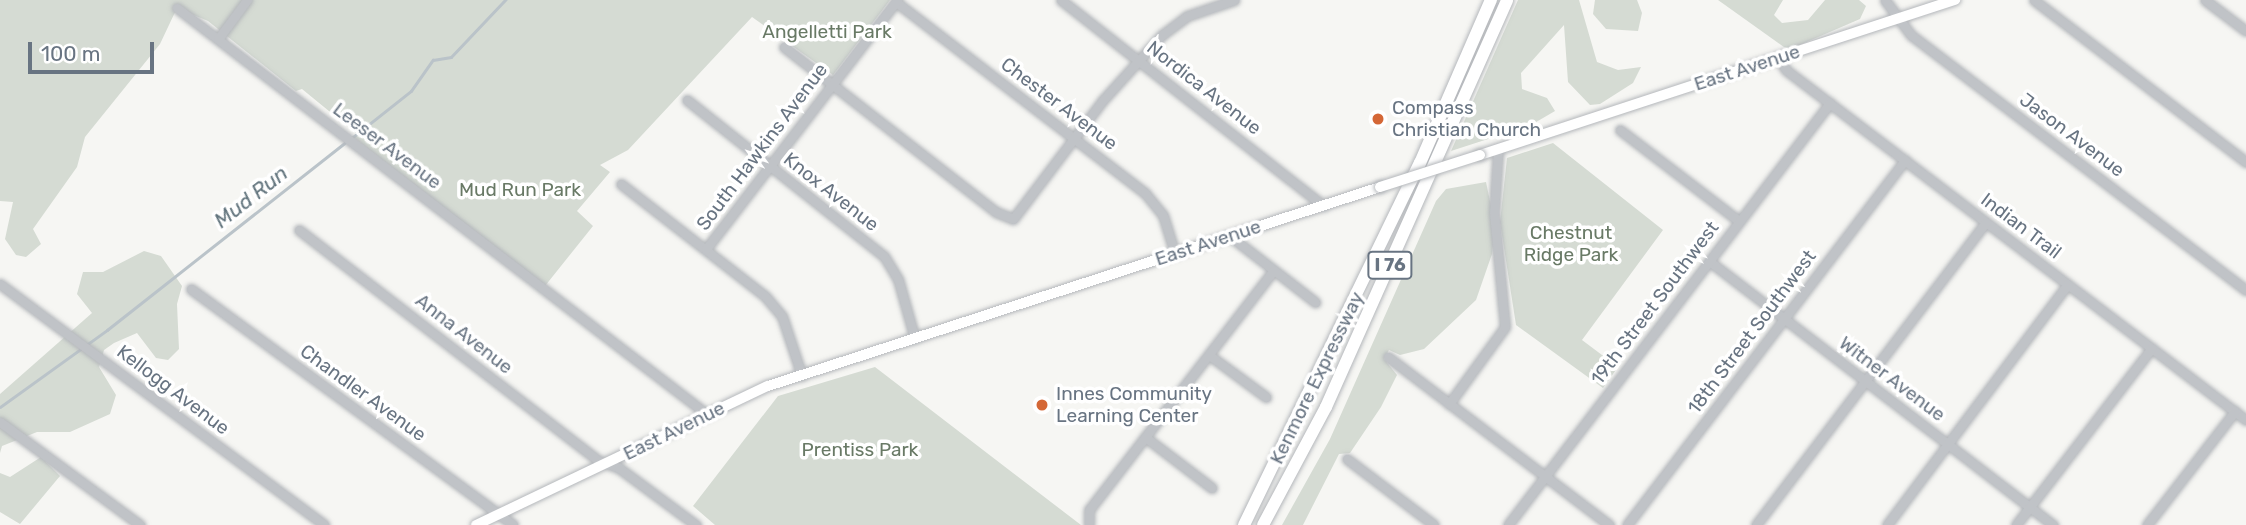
<!DOCTYPE html>
<html>
<head>
<meta charset="utf-8">
<style>
	body { margin:0 }
	#map { position:relative; width:2246px; height:525px; overflow:hidden; background:#f6f6f3; font-family:Rubik,sans-serif }
	div>[style] { position:absolute }
	.green>* { inset:0; background:#d5dbd3 }
	.stream>* { height:2.5px; margin:-1.25px; padding:0 1.25px; transform-origin:1.25px; border-radius:1.25px; background:#bac3c9 }
	.roads { filter:drop-shadow(0 0 2px #b4b7bb) drop-shadow(0 0 2px #b4b7bb) }
	.minor>* { height:9px; margin:-4.5px; padding:0 4.5px; transform-origin:4.5px; border-radius:4.5px; background:#c0c3c7 }
	.major>* { height:10px; margin:-5px; padding:0 5px; transform-origin:5px; border-radius:5px; background:#fff }
	.highway>* { height:12px; margin:-6px; padding:0 6px; transform-origin:6px; border-radius:6px; background:#fff }
	.bridges { filter:drop-shadow(0 0 2px #b4b7bb) drop-shadow(0 0 2px #b4b7bb) }
	.major-bridge>* { height:10px; margin:-5px; padding:0 5px; transform-origin:5px; border-radius:5px; background:#fff }
	.dots>* { width:19px; height:19px; translate:-50% -50%; box-sizing:border-box; border:4px solid #fff; border-radius:50% }
	span { translate:-50% -50%; white-space:nowrap; text-align:center; line-height:1.15; -webkit-text-stroke:7px #fff; paint-order:stroke }
	.shield-label span { padding:2px 5px; background:#fff; border:2px solid; border-radius:5px; -webkit-text-stroke-width:0 }
	.shield-label { font-size:18px; color:#687482; font-weight:700 }
	.park-label { font-size:19px; color:#697a66 }
	.street-label { font-size:19px; color:#687482 }
	.poi-label { font-size:19px; color:#687482 }
	.left { translate:0 -50%; text-align:left }
	.water-label { font-size:21px; color:#63757e; font-style:italic }
	.scale { position:absolute; left:28px; top:42px; width:126px; height:32px; box-sizing:border-box; border:4px solid #687482; border-top:0; padding-left:9px; font-size:21px; line-height:24px; white-space:nowrap; color:#687482; -webkit-text-stroke:5px #fff; paint-order:stroke }
</style>
</head>
<body>
<div id="map">
	<div class="green">
		<i style="clip-path:polygon(0 0,890px 0,833px 75px,752px 17px,628px 150px,600px 165px,610px 172px,577px 211px,593px 226px,545px 286px,353px 137px,357px 134px,302px 89px,296px 91px,208px 21px,177px 8px,160px 44px,85px 137px,77px 167px,33px 229px,41px 244px,26px 257px,16px 255px,5px 239px,13px 202px,0 201px)"></i>
		<i style="clip-path:polygon(1518px 0,1579px 0,1597px 62px,1618px 70px,1641px 67px,1633px 83px,1600px 104px,1590px 105px,1568px 82px,1564px 25px,1521px 73px,1522px 89px,1547px 98px,1555px 111px,1531px 125px,1451px 151px)"></i>
		<i style="clip-path:polygon(1595px 0,1637px 0,1642px 13px,1638px 31px,1606px 29px,1593px 14px)"></i>
		<i style="clip-path:polygon(1718px 0,1783px 0,1774px 15px,1782px 23px,1808px 20px,1825px 0,1859px 0,1866px 6px,1860px 19px,1788px 50px)"></i>
		<i style="clip-path:polygon(1553px 143px,1663px 230px,1582px 340px,1618px 367px,1603px 388px,1516px 325px,1500px 222px,1507px 158px)"></i>
		<i style="clip-path:polygon(1486px 182px,1495px 225px,1492px 254px,1476px 300px,1424px 349px,1400px 355px,1389px 350px,1384px 359px,1397px 375px,1381px 407px,1350px 453px,1339px 454px,1303px 525px,1282px 525px,1330px 439px,1436px 201px,1446px 189px)"></i>
		<i style="clip-path:polygon(144px 251px,161px 256px,182px 286px,177px 304px,179px 349px,168px 360px,156px 358px,137px 333px,114px 343px,104px 350px,99px 367px,116px 395px,110px 414px,70px 432px,37px 432px,2px 446px,0 453px,0 394px,92px 313px,77px 294px,83px 272px,103px 272px)"></i>
		<i style="clip-path:polygon(875px 367px,1013px 473px,1081px 525px,715px 525px,693px 506px,778px 396px)"></i>
		<i style="clip-path:polygon(41px 457px,60px 476px,20px 524px,0 512px,0 473px,10px 477px)"></i>
	</div>
	<div class="stream">
		<i style="left:353px;top:137px;width:74px;rotate:-38.4deg"></i>
		<i style="left:411px;top:91px;width:38px;rotate:-55deg"></i>
		<i style="left:433px;top:60px;width:18px;rotate:-9deg"></i>
		<i style="left:451px;top:57px;width:79px;rotate:-46.5deg"></i>
		<i style="left:0;top:407px;width:132px;rotate:-35.7deg"></i>
		<i style="left:107px;top:330px;width:305px;rotate:-38.2deg"></i>
	</div>
	<div class="roads">
		<div class="minor">
			<i style="left:1061px;top:0;width:334px;rotate:38.1deg"></i>
			<i style="left:1885px;top:0;width:44px;rotate:53.4deg"></i>
			<i style="left:1911px;top:35px;width:421px;rotate:37.3deg"></i>
			<i style="left:2034px;top:0;width:267px;rotate:37.4deg"></i>
			<i style="left:2205px;top:0;width:51px;rotate:37.1deg"></i>
			<i style="left:896px;top:2px;width:314px;rotate:37.5deg"></i>
			<i style="left:1145px;top:193px;width:28px;rotate:51deg"></i>
			<i style="left:1163px;top:215px;width:41px;rotate:72.9deg"></i>
			<i style="left:177px;top:8px;width:669px;rotate:37.47deg"></i>
			<i style="left:218px;top:39px;width:49px;rotate:-53.4deg"></i>
			<i style="left:784px;top:47px;width:269px;rotate:37.9deg"></i>
			<i style="left:996px;top:212px;width:18px;rotate:22deg"></i>
			<i style="left:1013px;top:219px;width:149px;rotate:-52.9deg"></i>
			<i style="left:1103px;top:100px;width:88px;rotate:-47.8deg"></i>
			<i style="left:1162px;top:35px;width:31px;rotate:-37deg"></i>
			<i style="left:1187px;top:16px;width:50px;rotate:-18.8deg"></i>
			<i style="left:1778px;top:58px;width:14px;rotate:56deg"></i>
			<i style="left:1786px;top:70px;width:578px;rotate:37.27deg"></i>
			<i style="left:687px;top:100px;width:251px;rotate:38.4deg"></i>
			<i style="left:884px;top:256px;width:27px;rotate:59deg"></i>
			<i style="left:898px;top:279px;width:62px;rotate:74.2deg"></i>
			<i style="left:1620px;top:130px;width:150px;rotate:37.4deg"></i>
			<i style="left:621px;top:184px;width:182px;rotate:37.9deg"></i>
			<i style="left:765px;top:296px;width:26px;rotate:50deg"></i>
			<i style="left:782px;top:316px;width:63px;rotate:71.6deg"></i>
			<i style="left:299px;top:230px;width:379px;rotate:37.6deg"></i>
			<i style="left:599px;top:461px;width:21px;rotate:19deg"></i>
			<i style="left:619px;top:468px;width:96px;rotate:36.5deg"></i>
			<i style="left:1230px;top:236px;width:108px;rotate:37.8deg"></i>
			<i style="left:706px;top:249px;width:314px;rotate:-52.5deg"></i>
			<i style="left:1709px;top:261px;width:434px;rotate:37.5deg"></i>
			<i style="left:0;top:284px;width:404px;rotate:36.6deg"></i>
			<i style="left:191px;top:289px;width:399px;rotate:36.2deg"></i>
			<i style="left:1209px;top:355px;width:71px;rotate:36.4deg"></i>
			<i style="left:1388px;top:357px;width:278px;rotate:37.2deg"></i>
			<i style="left:1449px;top:404px;width:95px;rotate:-54deg"></i>
			<i style="left:1505px;top:327px;width:115px;rotate:-95.5deg"></i>
			<i style="left:1494px;top:213px;width:64px;rotate:-86.4deg"></i>
			<i style="left:0;top:422px;width:174px;rotate:36.3deg"></i>
			<i style="left:1145px;top:437px;width:84px;rotate:37.3deg"></i>
			<i style="left:1347px;top:459px;width:109px;rotate:37.2deg"></i>
			<i style="left:1089px;top:525px;width:15px;rotate:-90deg"></i>
			<i style="left:1089px;top:510px;width:302px;rotate:-52.4deg"></i>
			<i style="left:1508px;top:525px;width:531px;rotate:-52.66deg"></i>
			<i style="left:1627px;top:525px;width:459px;rotate:-52.7deg"></i>
			<i style="left:1756px;top:525px;width:380px;rotate:-52.8deg"></i>
			<i style="left:1887px;top:525px;width:301px;rotate:-53.1deg"></i>
			<i style="left:2016px;top:525px;width:223px;rotate:-52.5deg"></i>
			<i style="left:2147px;top:525px;width:144px;rotate:-52.3deg"></i>
		</div>
		<div class="major">
			<i style="left:1480px;top:155px;width:500px;rotate:-18.1deg"></i>
			<i style="left:476px;top:525px;width:323px;rotate:-25.5deg"></i>
			<i style="left:768px;top:386px;width:644px;rotate:-18.01deg"></i>
		</div>
		<div class="highway">
			<i style="left:1244px;top:525px;width:403px;rotate:-64.1deg"></i>
			<i style="left:1420px;top:163px;width:178px;rotate:-66.5deg"></i>
			<i style="left:1263px;top:525px;width:134px;rotate:-61.9deg"></i>
			<i style="left:1326px;top:407px;width:445px;rotate:-66deg"></i>
		</div>
	</div>
	<div class="bridges">
		<div class="major-bridge">
			<i style="left:1380px;top:187px;width:105px;rotate:-17.7deg"></i>
		</div>
	</div>
	<div class="dots">
		<i style="left:1378px;top:119px;background:#d46736"></i>
		<i style="left:1042px;top:405px;background:#d46736"></i>
	</div>
	<div class="shield-label">
		<span style="left:1390px;top:265px">I 76</span>
	</div>
	<div class="park-label">
		<span style="left:827px;top:32px">Angelletti Park</span>
		<span style="left:520px;top:190px">Mud Run Park</span>
		<span style="left:1571px;top:244px">Chestnut<br>Ridge Park</span>
		<span style="left:860px;top:450px">Prentiss Park</span>
	</div>
	<div class="street-label">
		<span style="left:1747px;top:68px;rotate:-18deg">East Avenue</span>
		<span style="left:1204px;top:88px;rotate:38deg">Nordica Avenue</span>
		<span style="left:1059px;top:104px;rotate:37deg">Chester Avenue</span>
		<span style="left:2072px;top:135px;rotate:37deg">Jason Avenue</span>
		<span style="left:387px;top:146px;rotate:37deg">Leeser Avenue</span>
		<span style="left:762px;top:147px;rotate:-53deg">South Hawkins Avenue</span>
		<span style="left:831px;top:192px;rotate:38deg">Knox Avenue</span>
		<span style="left:2021px;top:226px;rotate:37deg">Indian Trail</span>
		<span style="left:1208px;top:243px;rotate:-18deg">East Avenue</span>
		<span style="left:1655px;top:303px;rotate:-53deg">19th Street Southwest</span>
		<span style="left:1752px;top:332px;rotate:-53deg">18th Street Southwest</span>
		<span style="left:464px;top:334px;rotate:38deg">Anna Avenue</span>
		<span style="left:1317px;top:378px;rotate:-64deg">Kenmore Expressway</span>
		<span style="left:1892px;top:379px;rotate:37deg">Witner Avenue</span>
		<span style="left:173px;top:390px;rotate:37deg">Kellogg Avenue</span>
		<span style="left:363px;top:393px;rotate:36deg">Chandler Avenue</span>
		<span style="left:674px;top:431px;rotate:-26deg">East Avenue</span>
	</div>
	<div class="poi-label">
		<span class="left" style="left:1392px;top:119px">Compass<br>Christian Church</span>
		<span class="left" style="left:1056px;top:405px">Innes Community<br>Learning Center</span>
	</div>
	<div class="water-label">
		<span style="left:251px;top:197px;rotate:-38deg">Mud Run</span>
	</div>
	<div class="scale">100 m</div>
</div>
</body>
</html>
